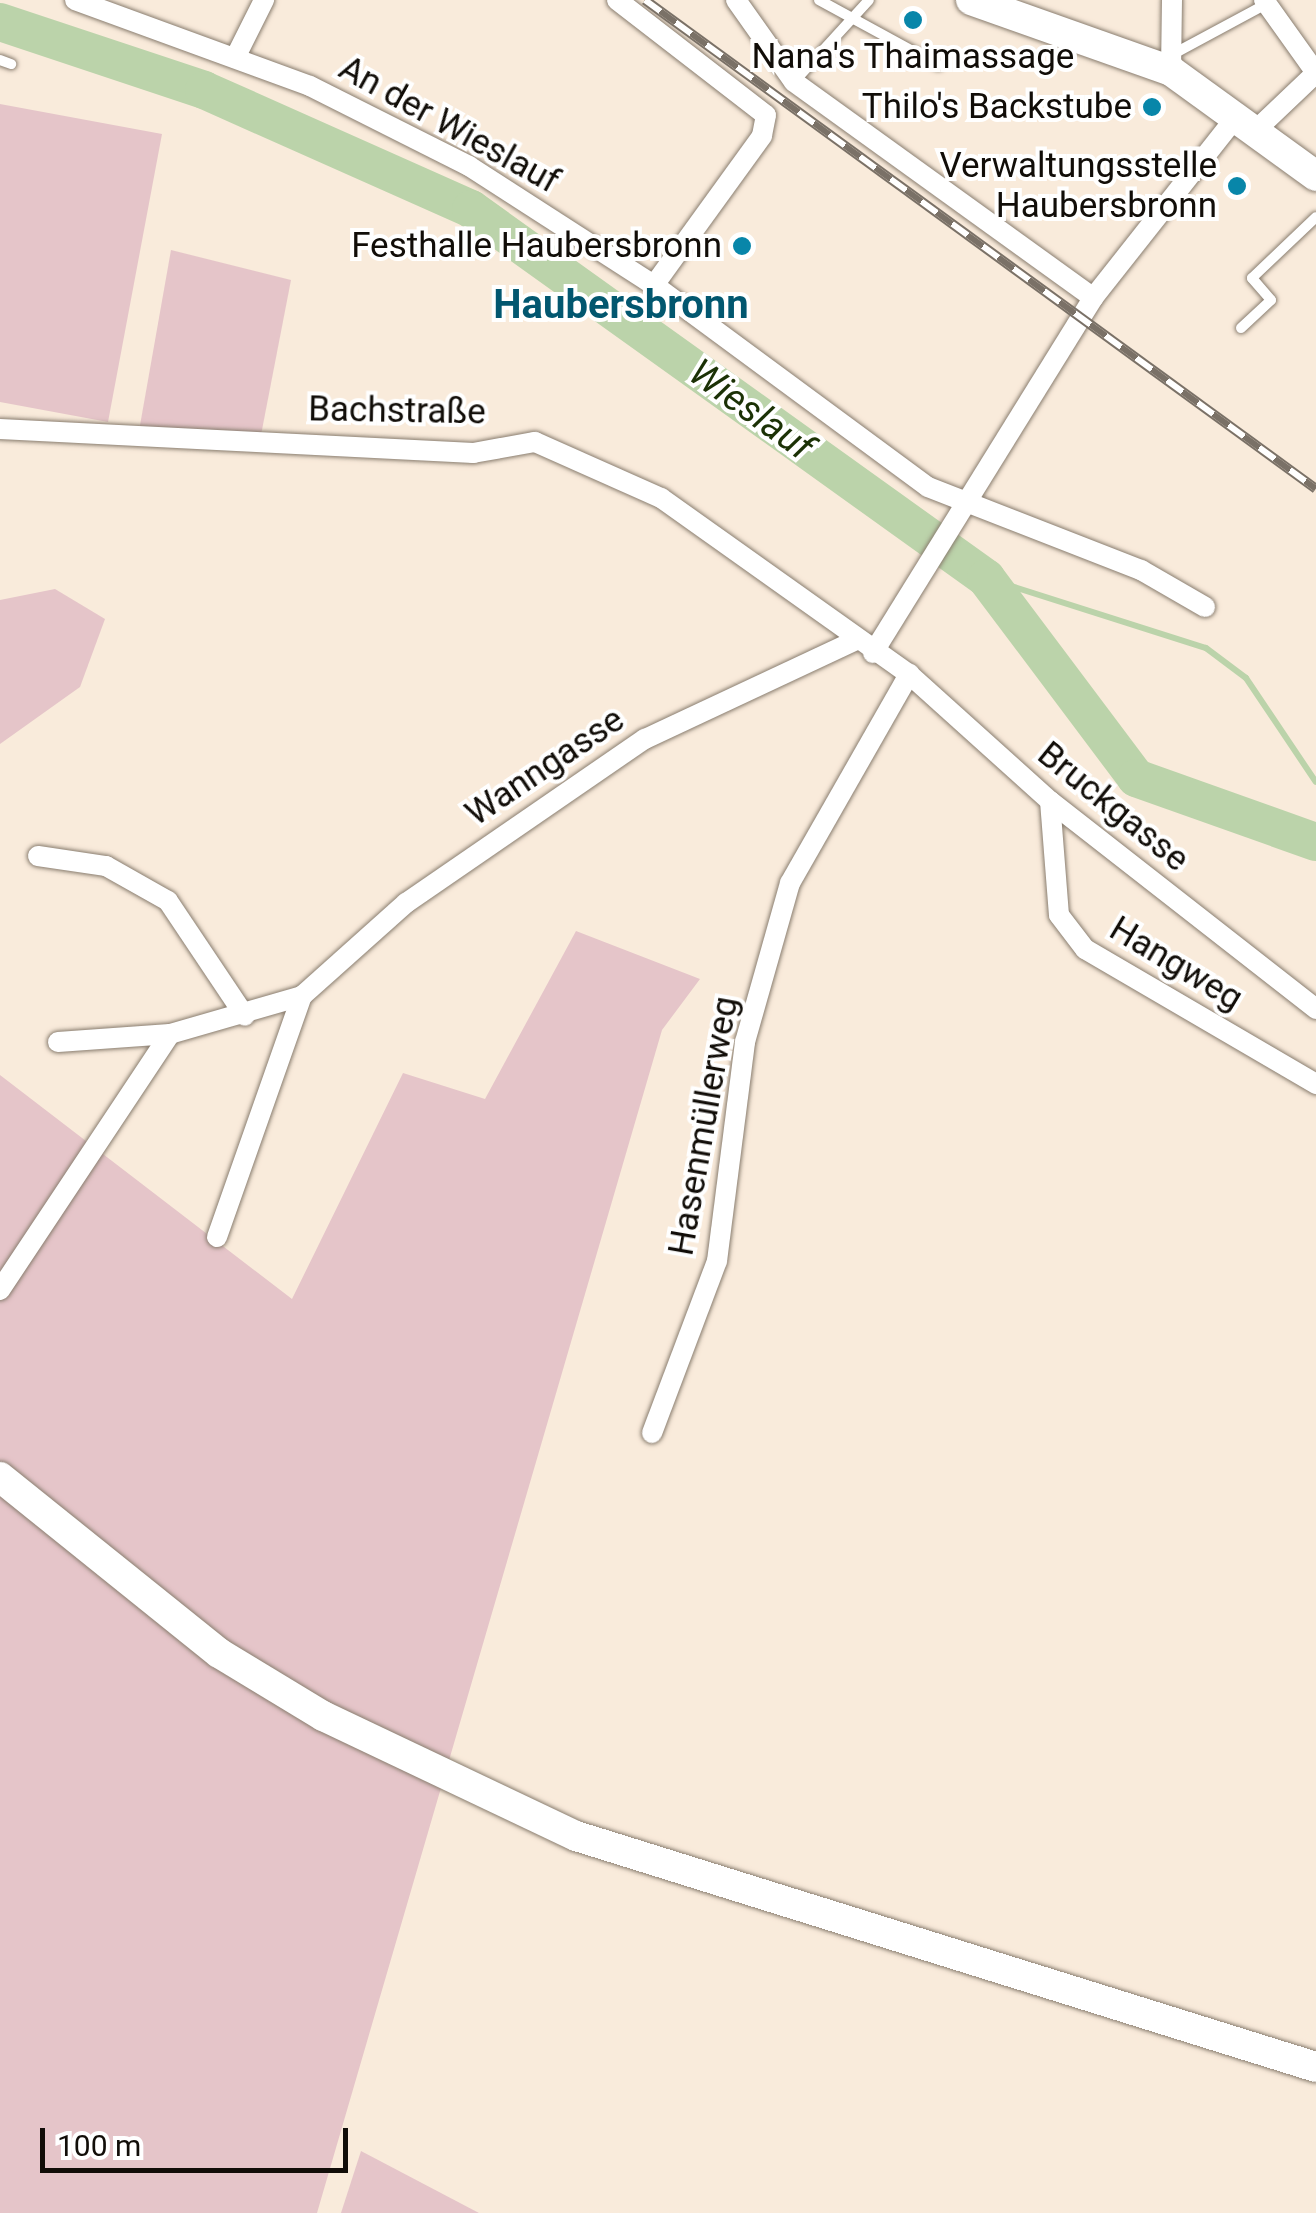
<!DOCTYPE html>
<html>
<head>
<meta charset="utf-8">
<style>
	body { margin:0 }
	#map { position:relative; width:1316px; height:2213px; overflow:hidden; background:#f9ebdb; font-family:Roboto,sans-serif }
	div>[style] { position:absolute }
	.green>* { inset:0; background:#e5c5c9 }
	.stream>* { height:6px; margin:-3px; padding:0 3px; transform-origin:3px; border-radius:3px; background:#bbd3aa }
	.river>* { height:38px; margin:-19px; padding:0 19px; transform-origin:19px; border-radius:19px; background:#bbd3aa }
	.roads { filter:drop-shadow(0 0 2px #897d6f) drop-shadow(0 0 2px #897d6f) }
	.lane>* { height:10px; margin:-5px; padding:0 5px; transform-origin:5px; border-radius:5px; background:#fff }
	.street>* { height:20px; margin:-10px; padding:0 10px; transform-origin:10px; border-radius:10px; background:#fff }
	.secondary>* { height:30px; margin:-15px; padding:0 15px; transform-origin:15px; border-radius:15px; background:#fff }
	.rail>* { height:10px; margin-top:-5px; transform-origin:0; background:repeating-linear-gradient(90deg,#fff 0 19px,#7a7167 0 38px); box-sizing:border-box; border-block:2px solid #7a7167 }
	.dots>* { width:28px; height:28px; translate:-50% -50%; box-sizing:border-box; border:5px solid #fff; border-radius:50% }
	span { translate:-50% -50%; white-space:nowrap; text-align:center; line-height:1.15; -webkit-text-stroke:8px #fff; paint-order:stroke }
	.poi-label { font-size:35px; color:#110d08 }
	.right { translate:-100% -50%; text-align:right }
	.street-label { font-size:35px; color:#110d08 }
	.water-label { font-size:38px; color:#1b3105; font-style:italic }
	.quarter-label { font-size:40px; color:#02576f; font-weight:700 }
	.scale { position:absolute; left:40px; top:2128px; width:308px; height:45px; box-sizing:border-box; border:5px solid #110d08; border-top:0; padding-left:12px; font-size:30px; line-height:35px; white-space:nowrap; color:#110d08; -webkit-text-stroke:8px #fff; paint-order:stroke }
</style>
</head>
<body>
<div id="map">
	<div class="green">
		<i style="clip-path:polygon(0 104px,162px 134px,108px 422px,0 402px)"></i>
		<i style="clip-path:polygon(171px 250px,291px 280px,261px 435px,139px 431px)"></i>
		<i style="clip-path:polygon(55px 589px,105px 619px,80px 687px,0 744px,0 600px)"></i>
		<i style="clip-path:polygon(576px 931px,700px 979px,662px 1030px,317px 2213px,0 2213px,0 1075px,292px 1299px,403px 1073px,485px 1099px)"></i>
		<i style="clip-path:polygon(361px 2151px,479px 2213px,341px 2213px)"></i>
	</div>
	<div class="stream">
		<i style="left:986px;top:578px;width:231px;rotate:17.7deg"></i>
		<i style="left:1206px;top:648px;width:50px;rotate:36.9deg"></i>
		<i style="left:1246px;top:678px;width:125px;rotate:56.1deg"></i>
	</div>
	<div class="river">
		<i style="left:0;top:22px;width:215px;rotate:18.4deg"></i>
		<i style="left:204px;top:90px;width:292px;rotate:24deg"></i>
		<i style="left:471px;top:209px;width:634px;rotate:35.62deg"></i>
		<i style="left:986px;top:578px;width:250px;rotate:53.1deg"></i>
		<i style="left:1136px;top:778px;width:191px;rotate:19.6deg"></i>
	</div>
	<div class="roads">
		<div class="lane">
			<i style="left:819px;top:0;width:136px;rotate:28.6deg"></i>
			<i style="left:1177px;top:52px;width:101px;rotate:-28.3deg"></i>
			<i style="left:0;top:60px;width:12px;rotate:20deg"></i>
			<i style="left:794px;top:82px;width:111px;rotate:-47.6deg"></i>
			<i style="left:1241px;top:328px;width:41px;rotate:-43deg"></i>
			<i style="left:1271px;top:300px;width:29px;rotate:-131deg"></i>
			<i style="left:1252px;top:278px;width:88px;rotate:-43.6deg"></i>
		</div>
		<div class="street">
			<i style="left:75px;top:0;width:250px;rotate:20.1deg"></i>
			<i style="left:310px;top:86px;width:178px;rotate:26.7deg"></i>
			<i style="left:469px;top:166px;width:220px;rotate:32.8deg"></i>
			<i style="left:654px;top:285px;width:340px;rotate:36.4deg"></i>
			<i style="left:928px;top:487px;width:229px;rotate:21.3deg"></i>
			<i style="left:1141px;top:570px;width:74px;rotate:30deg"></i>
			<i style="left:617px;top:0;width:188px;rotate:37.7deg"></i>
			<i style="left:766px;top:115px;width:21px;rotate:101deg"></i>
			<i style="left:762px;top:136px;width:184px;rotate:125.9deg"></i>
			<i style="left:736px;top:0;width:100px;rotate:54.7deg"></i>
			<i style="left:794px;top:82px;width:369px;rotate:35.8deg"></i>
			<i style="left:1264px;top:0;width:90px;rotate:54.5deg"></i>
			<i style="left:235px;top:58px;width:65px;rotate:-63.4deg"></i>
			<i style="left:1171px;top:71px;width:71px;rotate:-89.2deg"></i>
			<i style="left:1256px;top:130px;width:83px;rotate:-43.5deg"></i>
			<i style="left:0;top:429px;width:474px;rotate:2.9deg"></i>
			<i style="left:473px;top:453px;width:63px;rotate:-10.1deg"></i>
			<i style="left:535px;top:442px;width:138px;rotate:24deg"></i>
			<i style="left:661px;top:498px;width:304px;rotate:35.4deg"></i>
			<i style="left:909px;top:674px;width:190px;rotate:42deg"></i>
			<i style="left:1050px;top:801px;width:338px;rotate:38deg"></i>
			<i style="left:873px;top:653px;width:418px;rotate:-58.2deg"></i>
			<i style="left:1093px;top:298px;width:231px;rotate:-51.7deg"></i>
			<i style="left:1050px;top:801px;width:114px;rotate:85.5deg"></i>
			<i style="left:1059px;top:915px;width:43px;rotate:52.6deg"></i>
			<i style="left:1085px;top:949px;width:268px;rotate:30.3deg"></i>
			<i style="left:38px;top:856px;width:69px;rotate:8.4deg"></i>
			<i style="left:106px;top:866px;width:71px;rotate:29.4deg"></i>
			<i style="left:168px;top:901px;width:138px;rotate:56.2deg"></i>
			<i style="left:58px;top:1042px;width:112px;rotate:-4.1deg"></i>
			<i style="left:217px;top:1237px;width:256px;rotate:-70.6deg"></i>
			<i style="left:0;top:1290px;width:307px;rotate:-56.4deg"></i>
			<i style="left:170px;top:1034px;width:137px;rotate:-16.1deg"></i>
			<i style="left:302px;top:996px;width:140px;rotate:-41.8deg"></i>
			<i style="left:406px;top:903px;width:290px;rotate:-34.5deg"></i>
			<i style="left:645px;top:739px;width:231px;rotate:-25.1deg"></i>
			<i style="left:652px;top:1433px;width:184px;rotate:-69.3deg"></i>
			<i style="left:717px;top:1261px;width:221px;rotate:-82.7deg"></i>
			<i style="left:745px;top:1042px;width:165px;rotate:-74.2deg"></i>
			<i style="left:790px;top:883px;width:241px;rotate:-60.3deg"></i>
		</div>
		<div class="secondary">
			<i style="left:971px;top:0;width:212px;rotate:19.5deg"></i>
			<i style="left:1171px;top:71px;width:179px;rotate:35.9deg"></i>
			<i style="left:0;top:1477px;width:281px;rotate:38.8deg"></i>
			<i style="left:219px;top:1653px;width:122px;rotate:31.2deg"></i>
			<i style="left:323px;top:1716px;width:280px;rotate:25.4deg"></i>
			<i style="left:576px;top:1836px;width:775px;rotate:17.34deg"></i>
		</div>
	</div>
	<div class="rail">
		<i style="left:645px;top:0;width:830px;rotate:36.08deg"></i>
	</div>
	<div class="dots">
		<i style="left:913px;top:20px;background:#0886a9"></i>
		<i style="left:1152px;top:107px;background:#0886a9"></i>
		<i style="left:1237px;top:186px;background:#0886a9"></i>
		<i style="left:742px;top:246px;background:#0886a9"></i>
	</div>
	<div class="poi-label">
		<span style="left:913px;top:57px">Nana's Thaimassage</span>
		<span class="right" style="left:1132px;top:107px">Thilo's Backstube</span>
		<span class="right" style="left:1217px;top:186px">Verwaltungsstelle<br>Haubersbronn</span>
		<span class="right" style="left:722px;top:246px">Festhalle Haubersbronn</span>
	</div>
	<div class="street-label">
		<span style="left:449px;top:125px;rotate:29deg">An der Wieslauf</span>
		<span style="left:397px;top:411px;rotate:1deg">Bachstraße</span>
		<span style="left:545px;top:767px;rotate:-34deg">Wanngasse</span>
		<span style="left:1113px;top:807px;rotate:39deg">Bruckgasse</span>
		<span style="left:1176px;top:964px;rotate:31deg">Hangweg</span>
		<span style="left:704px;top:1126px;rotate:-80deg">Hasenmüllerweg</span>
	</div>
	<div class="water-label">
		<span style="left:751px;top:410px;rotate:36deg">Wieslauf</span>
	</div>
	<div class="quarter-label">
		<span style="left:621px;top:305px">Haubersbronn</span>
	</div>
	<div class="scale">100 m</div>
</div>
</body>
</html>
